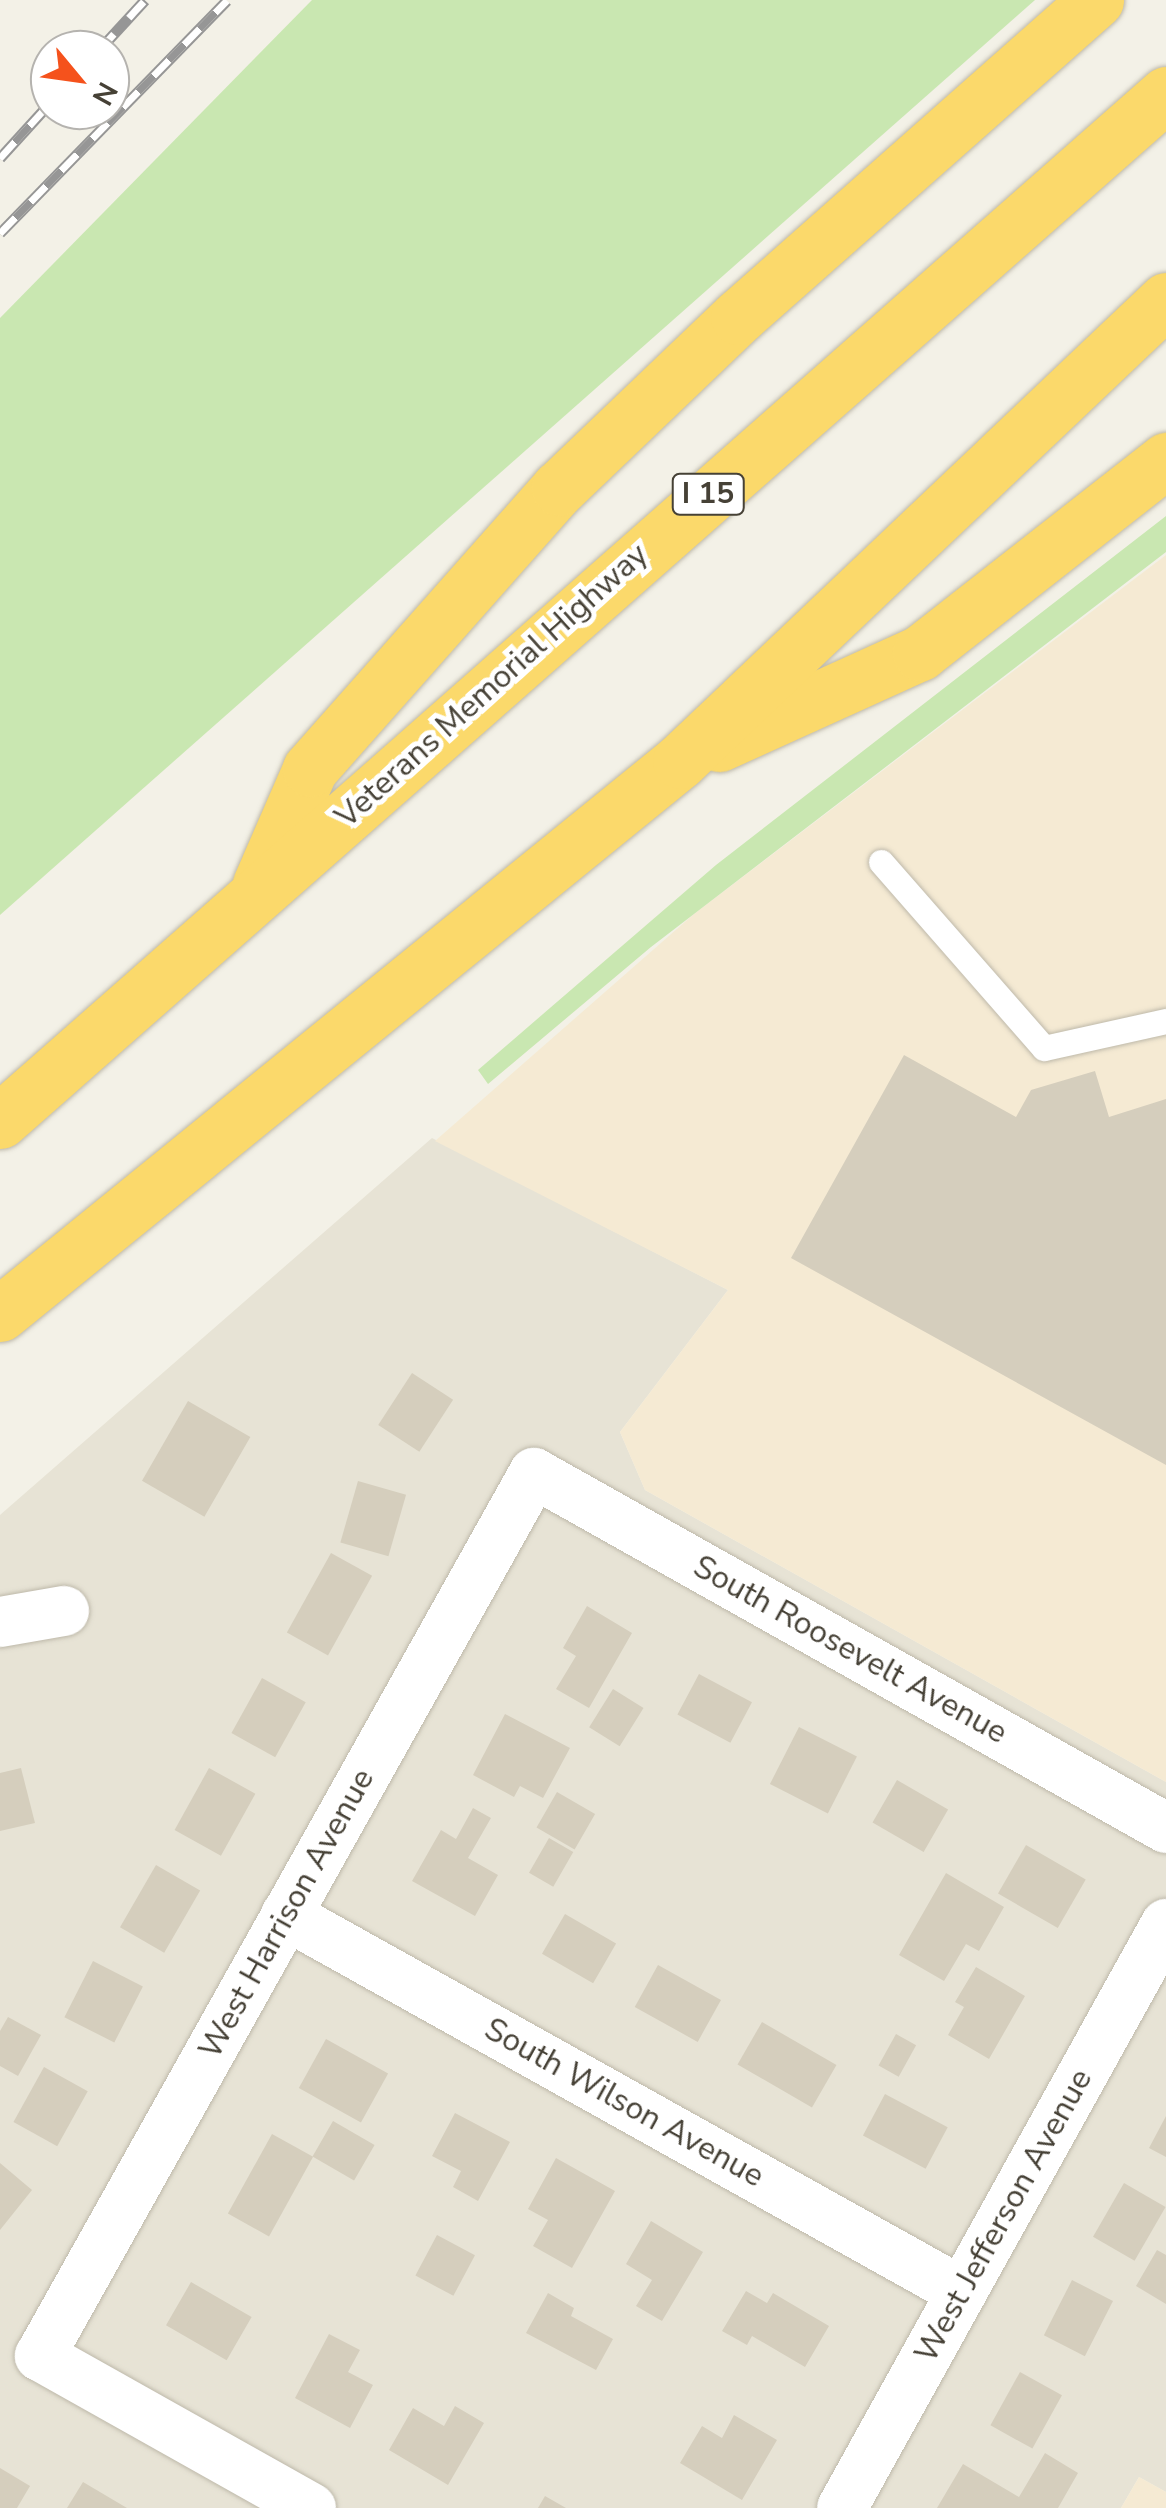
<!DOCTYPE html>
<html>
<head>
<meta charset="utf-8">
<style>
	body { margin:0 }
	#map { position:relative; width:1166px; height:2508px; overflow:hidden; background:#f3f1e7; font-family:"Nunito Sans",sans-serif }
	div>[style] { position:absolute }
	.residential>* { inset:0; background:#e7e3d5 }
	.commercial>* { inset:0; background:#f5ead3 }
	.green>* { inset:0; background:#c9e7b1 }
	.building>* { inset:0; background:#d5cebd; transform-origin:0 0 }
	.roads { filter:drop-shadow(0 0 2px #beb9aa) drop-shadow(0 0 2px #beb9aa) }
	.lane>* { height:25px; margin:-12.5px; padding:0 12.5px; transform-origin:12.5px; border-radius:12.5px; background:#fff }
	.street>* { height:50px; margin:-25px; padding:0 25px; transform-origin:25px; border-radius:25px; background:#fff }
	.highway>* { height:55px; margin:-27.5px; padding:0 27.5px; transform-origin:27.5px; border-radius:27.5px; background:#fbd96b }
	.rail>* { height:11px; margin-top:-5.5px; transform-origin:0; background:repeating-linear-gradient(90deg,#fff 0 22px,#969696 0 44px); box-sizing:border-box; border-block:2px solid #969696 }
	span { translate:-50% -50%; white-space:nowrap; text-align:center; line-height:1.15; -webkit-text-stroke:10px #fff; paint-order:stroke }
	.shield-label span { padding:2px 8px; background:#fff; border:2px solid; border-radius:8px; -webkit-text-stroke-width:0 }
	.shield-label { font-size:30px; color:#464136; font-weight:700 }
	.street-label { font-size:32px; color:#464136 }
	.north { position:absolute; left:30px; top:30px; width:100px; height:100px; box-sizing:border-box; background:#fff; border:2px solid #b5b3af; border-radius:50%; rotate:119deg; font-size:28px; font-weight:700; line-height:40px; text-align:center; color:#464136 }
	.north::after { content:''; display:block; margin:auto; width:35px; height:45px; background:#f5521c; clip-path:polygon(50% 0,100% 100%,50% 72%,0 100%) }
</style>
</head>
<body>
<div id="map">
	<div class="residential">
		<i style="clip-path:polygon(432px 1138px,728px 1290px,620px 1432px,645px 1490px,1166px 1782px,1166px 2492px,1139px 2477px,1121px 2508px,0 2508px,0 1515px)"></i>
	</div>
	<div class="commercial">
		<i style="clip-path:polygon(1166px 555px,1166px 1782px,645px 1490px,620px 1432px,728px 1290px,435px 1141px,694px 914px)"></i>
		<i style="clip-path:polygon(1139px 2477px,1166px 2492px,1166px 2508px,1121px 2508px)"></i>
	</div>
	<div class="green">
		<i style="clip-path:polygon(312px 0,1035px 0,0 915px,0 318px)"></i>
		<i style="clip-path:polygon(1166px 516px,1166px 552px,651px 947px,488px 1084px,478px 1070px,716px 865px)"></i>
	</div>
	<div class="building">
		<i style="clip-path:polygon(904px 1055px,1016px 1117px,1031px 1090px,1095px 1071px,1109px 1117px,1166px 1099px,1166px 1465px,791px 1258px)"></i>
		<i style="left:412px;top:1373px;width:49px;height:62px;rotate:33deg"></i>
		<i style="left:188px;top:1401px;width:72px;height:92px;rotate:30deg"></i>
		<i style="left:358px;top:1481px;width:50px;height:64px;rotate:16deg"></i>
		<i style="left:331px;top:1553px;width:47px;height:91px;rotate:29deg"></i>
		<i style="clip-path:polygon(587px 1606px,632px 1633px,589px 1708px,556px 1689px,576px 1656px,563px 1648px)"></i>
		<i style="left:699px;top:1674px;width:60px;height:46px;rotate:28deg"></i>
		<i style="left:262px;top:1678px;width:50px;height:63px;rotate:29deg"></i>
		<i style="left:613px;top:1689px;width:36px;height:45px;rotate:32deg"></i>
		<i style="clip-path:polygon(505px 1714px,570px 1748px,543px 1798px,520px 1786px,514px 1797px,473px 1775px)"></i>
		<i style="left:799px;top:1727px;width:65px;height:64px;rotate:27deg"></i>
		<i style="clip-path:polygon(21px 1768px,35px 1823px,0 1831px,0 1773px)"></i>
		<i style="left:209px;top:1768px;width:53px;height:71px;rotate:29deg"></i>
		<i style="left:897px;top:1780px;width:59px;height:49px;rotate:30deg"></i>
		<i style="left:557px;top:1792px;width:44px;height:41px;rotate:30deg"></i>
		<i style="clip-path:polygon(473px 1808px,491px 1818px,468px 1858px,498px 1875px,475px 1916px,412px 1881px,441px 1830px,456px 1839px)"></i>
		<i style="left:549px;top:1838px;width:28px;height:40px;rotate:30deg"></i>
		<i style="left:1026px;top:1845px;width:69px;height:56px;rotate:30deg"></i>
		<i style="left:156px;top:1865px;width:51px;height:72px;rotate:30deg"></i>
		<i style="clip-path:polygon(946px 1873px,1004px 1907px,979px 1951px,966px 1944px,944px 1981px,899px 1955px)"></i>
		<i style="left:565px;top:1914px;width:59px;height:46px;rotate:30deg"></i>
		<i style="left:93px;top:1961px;width:56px;height:63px;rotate:27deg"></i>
		<i style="left:658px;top:1965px;width:72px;height:48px;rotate:29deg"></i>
		<i style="clip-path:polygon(976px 1967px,1025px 1996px,989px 2059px,948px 2035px,964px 2007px,955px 2002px)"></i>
		<i style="clip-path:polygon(8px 2017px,41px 2035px,18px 2076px,0 2066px,0 2031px)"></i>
		<i style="left:762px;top:2022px;width:86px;height:49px;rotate:30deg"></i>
		<i style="left:896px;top:2034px;width:23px;height:36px;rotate:29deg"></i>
		<i style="left:326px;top:2039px;width:71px;height:56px;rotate:29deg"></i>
		<i style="left:44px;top:2067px;width:50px;height:63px;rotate:29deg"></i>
		<i style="left:885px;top:2094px;width:71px;height:47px;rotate:28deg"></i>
		<i style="clip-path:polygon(455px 2113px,510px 2142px,478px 2201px,453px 2187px,461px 2171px,432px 2156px)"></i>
		<i style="clip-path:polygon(1166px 2116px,1166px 2157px,1149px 2148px)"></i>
		<i style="left:333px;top:2121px;width:48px;height:41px;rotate:30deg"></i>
		<i style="left:272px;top:2134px;width:47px;height:91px;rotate:29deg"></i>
		<i style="clip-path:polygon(556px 2158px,615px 2191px,572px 2268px,533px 2246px,548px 2220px,528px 2209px)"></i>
		<i style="clip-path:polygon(0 2163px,32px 2190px,0 2230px)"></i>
		<i style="left:1124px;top:2183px;width:48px;height:62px;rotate:30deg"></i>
		<i style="clip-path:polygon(651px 2221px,703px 2252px,662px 2321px,636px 2306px,652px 2280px,626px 2264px)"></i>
		<i style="left:437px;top:2235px;width:43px;height:46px;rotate:28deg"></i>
		<i style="clip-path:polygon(1157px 2250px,1166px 2255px,1166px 2304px,1136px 2286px)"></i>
		<i style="left:1072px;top:2280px;width:46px;height:62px;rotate:27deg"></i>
		<i style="left:191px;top:2282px;width:70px;height:50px;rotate:30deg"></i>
		<i style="clip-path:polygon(746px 2291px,767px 2303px,773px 2293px,829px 2326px,805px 2367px,752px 2336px,747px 2345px,722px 2331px)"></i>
		<i style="clip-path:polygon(548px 2293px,574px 2308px,571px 2316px,613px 2339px,596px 2370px,526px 2333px)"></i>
		<i style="clip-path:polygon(329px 2334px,360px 2350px,348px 2372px,373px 2385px,350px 2428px,295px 2398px)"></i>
		<i style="left:1020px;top:2372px;width:48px;height:61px;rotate:29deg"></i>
		<i style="clip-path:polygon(455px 2406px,484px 2423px,448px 2485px,389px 2450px,413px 2408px,444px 2426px)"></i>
		<i style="clip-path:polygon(734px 2415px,777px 2440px,742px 2500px,680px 2463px,702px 2426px,722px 2438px)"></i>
		<i style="clip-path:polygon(1045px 2453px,1078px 2473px,1058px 2508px,937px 2508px,963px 2464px,1019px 2497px)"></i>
		<i style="clip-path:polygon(0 2468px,30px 2486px,17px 2508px,0 2508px)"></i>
		<i style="clip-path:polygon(83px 2482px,127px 2508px,67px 2508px)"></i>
		<i style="clip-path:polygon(545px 2496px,566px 2508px,538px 2508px)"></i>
	</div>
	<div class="roads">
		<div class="lane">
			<i style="left:881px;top:862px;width:247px;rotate:48.8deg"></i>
			<i style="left:1044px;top:1048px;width:125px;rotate:-12.5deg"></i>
		</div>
		<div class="street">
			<i style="left:0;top:1622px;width:65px;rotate:-9.8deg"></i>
			<i style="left:286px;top:1915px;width:774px;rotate:29.15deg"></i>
			<i style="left:311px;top:2508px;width:311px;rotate:-150.7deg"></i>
			<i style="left:40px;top:2356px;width:1012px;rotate:-60.77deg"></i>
			<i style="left:534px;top:1473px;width:725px;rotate:29.32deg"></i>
			<i style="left:842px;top:2508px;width:668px;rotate:-60.98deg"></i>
		</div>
		<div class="highway">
			<i style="left:719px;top:744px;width:221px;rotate:-24.4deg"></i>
			<i style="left:920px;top:653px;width:313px;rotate:-38.1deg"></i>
			<i style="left:260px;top:884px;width:125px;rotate:-66.5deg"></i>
			<i style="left:310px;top:769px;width:375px;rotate:-48.5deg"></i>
			<i style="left:559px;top:488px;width:248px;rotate:-43.7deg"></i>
			<i style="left:738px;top:317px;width:478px;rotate:-41.5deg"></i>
			<i style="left:0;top:1121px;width:1554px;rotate:-41.37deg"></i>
			<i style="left:0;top:1314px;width:876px;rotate:-39.12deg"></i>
			<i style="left:680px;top:761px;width:670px;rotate:-43.49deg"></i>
		</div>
	</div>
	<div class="rail">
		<i style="left:99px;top:50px;width:68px;rotate:-47.4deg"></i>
		<i style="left:0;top:158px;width:74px;rotate:-47.7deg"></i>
		<i style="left:0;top:233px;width:325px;rotate:-45.7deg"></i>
	</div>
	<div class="shield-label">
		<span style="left:708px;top:494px">I 15</span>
	</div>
	<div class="street-label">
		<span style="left:492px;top:686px;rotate:-42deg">Veterans Memorial Highway</span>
		<span style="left:850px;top:1650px;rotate:29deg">South Roosevelt Avenue</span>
		<span style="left:287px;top:1914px;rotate:-61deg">West Harrison Avenue</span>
		<span style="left:624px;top:2103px;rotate:29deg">South Wilson Avenue</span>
		<span style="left:1004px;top:2216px;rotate:-61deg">West Jefferson Avenue</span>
	</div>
	<div class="north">N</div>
</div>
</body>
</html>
